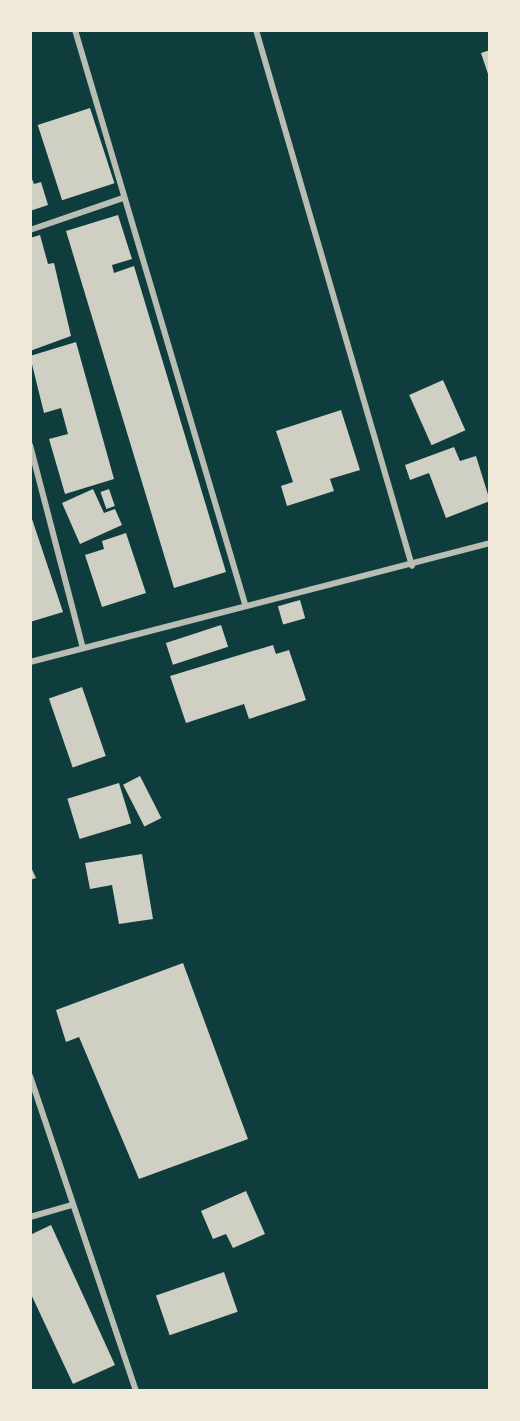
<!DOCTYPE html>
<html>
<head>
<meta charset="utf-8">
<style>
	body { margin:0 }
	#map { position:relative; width:520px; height:1421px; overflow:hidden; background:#0f3d3e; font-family:Lato,sans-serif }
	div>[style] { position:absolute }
	.building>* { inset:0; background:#cfcfc3; transform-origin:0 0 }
	.minor>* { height:6px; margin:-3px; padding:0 3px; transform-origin:3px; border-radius:3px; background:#b8beb3 }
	span { translate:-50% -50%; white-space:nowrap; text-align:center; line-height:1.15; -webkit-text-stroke:4.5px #f1e9da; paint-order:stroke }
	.frame { position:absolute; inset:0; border:32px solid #f1e9da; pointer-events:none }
</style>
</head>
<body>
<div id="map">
	<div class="building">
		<i style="clip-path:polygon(490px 50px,490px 80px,481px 53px)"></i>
		<i style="left:90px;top:108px;width:79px;height:55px;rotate:72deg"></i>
		<i style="clip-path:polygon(30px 174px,34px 184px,41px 182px,48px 205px,30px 211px)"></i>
		<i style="clip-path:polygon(118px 215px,132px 259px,112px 265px,114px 273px,134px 266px,226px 572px,174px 588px,66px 231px)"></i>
		<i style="clip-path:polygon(40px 235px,48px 264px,54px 263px,71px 336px,30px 351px,30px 238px)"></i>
		<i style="clip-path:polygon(76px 342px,114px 479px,65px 494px,49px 439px,68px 434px,61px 408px,44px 413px,30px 356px)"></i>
		<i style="left:443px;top:380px;width:55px;height:37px;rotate:66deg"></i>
		<i style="clip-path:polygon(341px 410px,360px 470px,330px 479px,334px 491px,287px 506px,281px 486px,293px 482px,276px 431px)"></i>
		<i style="clip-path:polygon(454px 447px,460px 461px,476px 456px,490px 501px,446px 518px,429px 473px,410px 480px,405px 465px)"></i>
		<i style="clip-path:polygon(93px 489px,104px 513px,115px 509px,122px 525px,80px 544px,62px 503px)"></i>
		<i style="left:109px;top:489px;width:18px;height:9px;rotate:71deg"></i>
		<i style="clip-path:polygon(30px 513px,63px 612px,30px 622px)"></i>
		<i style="clip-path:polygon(126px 533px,146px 593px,102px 607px,85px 555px,104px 549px,102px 541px)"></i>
		<i style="left:300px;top:600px;width:19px;height:23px;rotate:74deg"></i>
		<i style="left:221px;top:625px;width:23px;height:58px;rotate:72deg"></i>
		<i style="clip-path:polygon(273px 645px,276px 654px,289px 650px,306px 700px,249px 719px,244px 704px,186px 723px,170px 676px)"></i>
		<i style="left:82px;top:687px;width:73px;height:35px;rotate:71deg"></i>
		<i style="left:140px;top:776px;width:47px;height:19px;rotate:63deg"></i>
		<i style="left:119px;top:783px;width:42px;height:54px;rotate:73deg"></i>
		<i style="clip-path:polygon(142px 854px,153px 919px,119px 924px,112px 885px,90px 889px,85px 863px)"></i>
		<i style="clip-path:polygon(30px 865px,36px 878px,30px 880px)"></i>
		<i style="clip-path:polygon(183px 963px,248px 1139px,139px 1179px,79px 1037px,66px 1042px,56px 1010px)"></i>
		<i style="clip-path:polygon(246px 1191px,265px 1234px,233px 1248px,226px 1234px,213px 1239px,201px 1211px)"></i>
		<i style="clip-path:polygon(51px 1225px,115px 1365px,73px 1384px,30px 1292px,30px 1235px)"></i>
		<i style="left:224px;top:1272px;width:42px;height:72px;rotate:71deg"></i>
	</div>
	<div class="minor">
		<i style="left:75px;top:30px;width:599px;rotate:73.5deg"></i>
		<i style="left:256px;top:30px;width:558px;rotate:73.77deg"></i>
		<i style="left:30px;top:230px;width:98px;rotate:-19deg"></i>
		<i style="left:30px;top:445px;width:210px;rotate:75.4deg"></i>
		<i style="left:30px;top:662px;width:475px;rotate:-14.5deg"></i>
		<i style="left:30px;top:1076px;width:332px;rotate:71.4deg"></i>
		<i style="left:30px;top:1217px;width:44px;rotate:-15.9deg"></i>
	</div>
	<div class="frame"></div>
</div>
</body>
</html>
